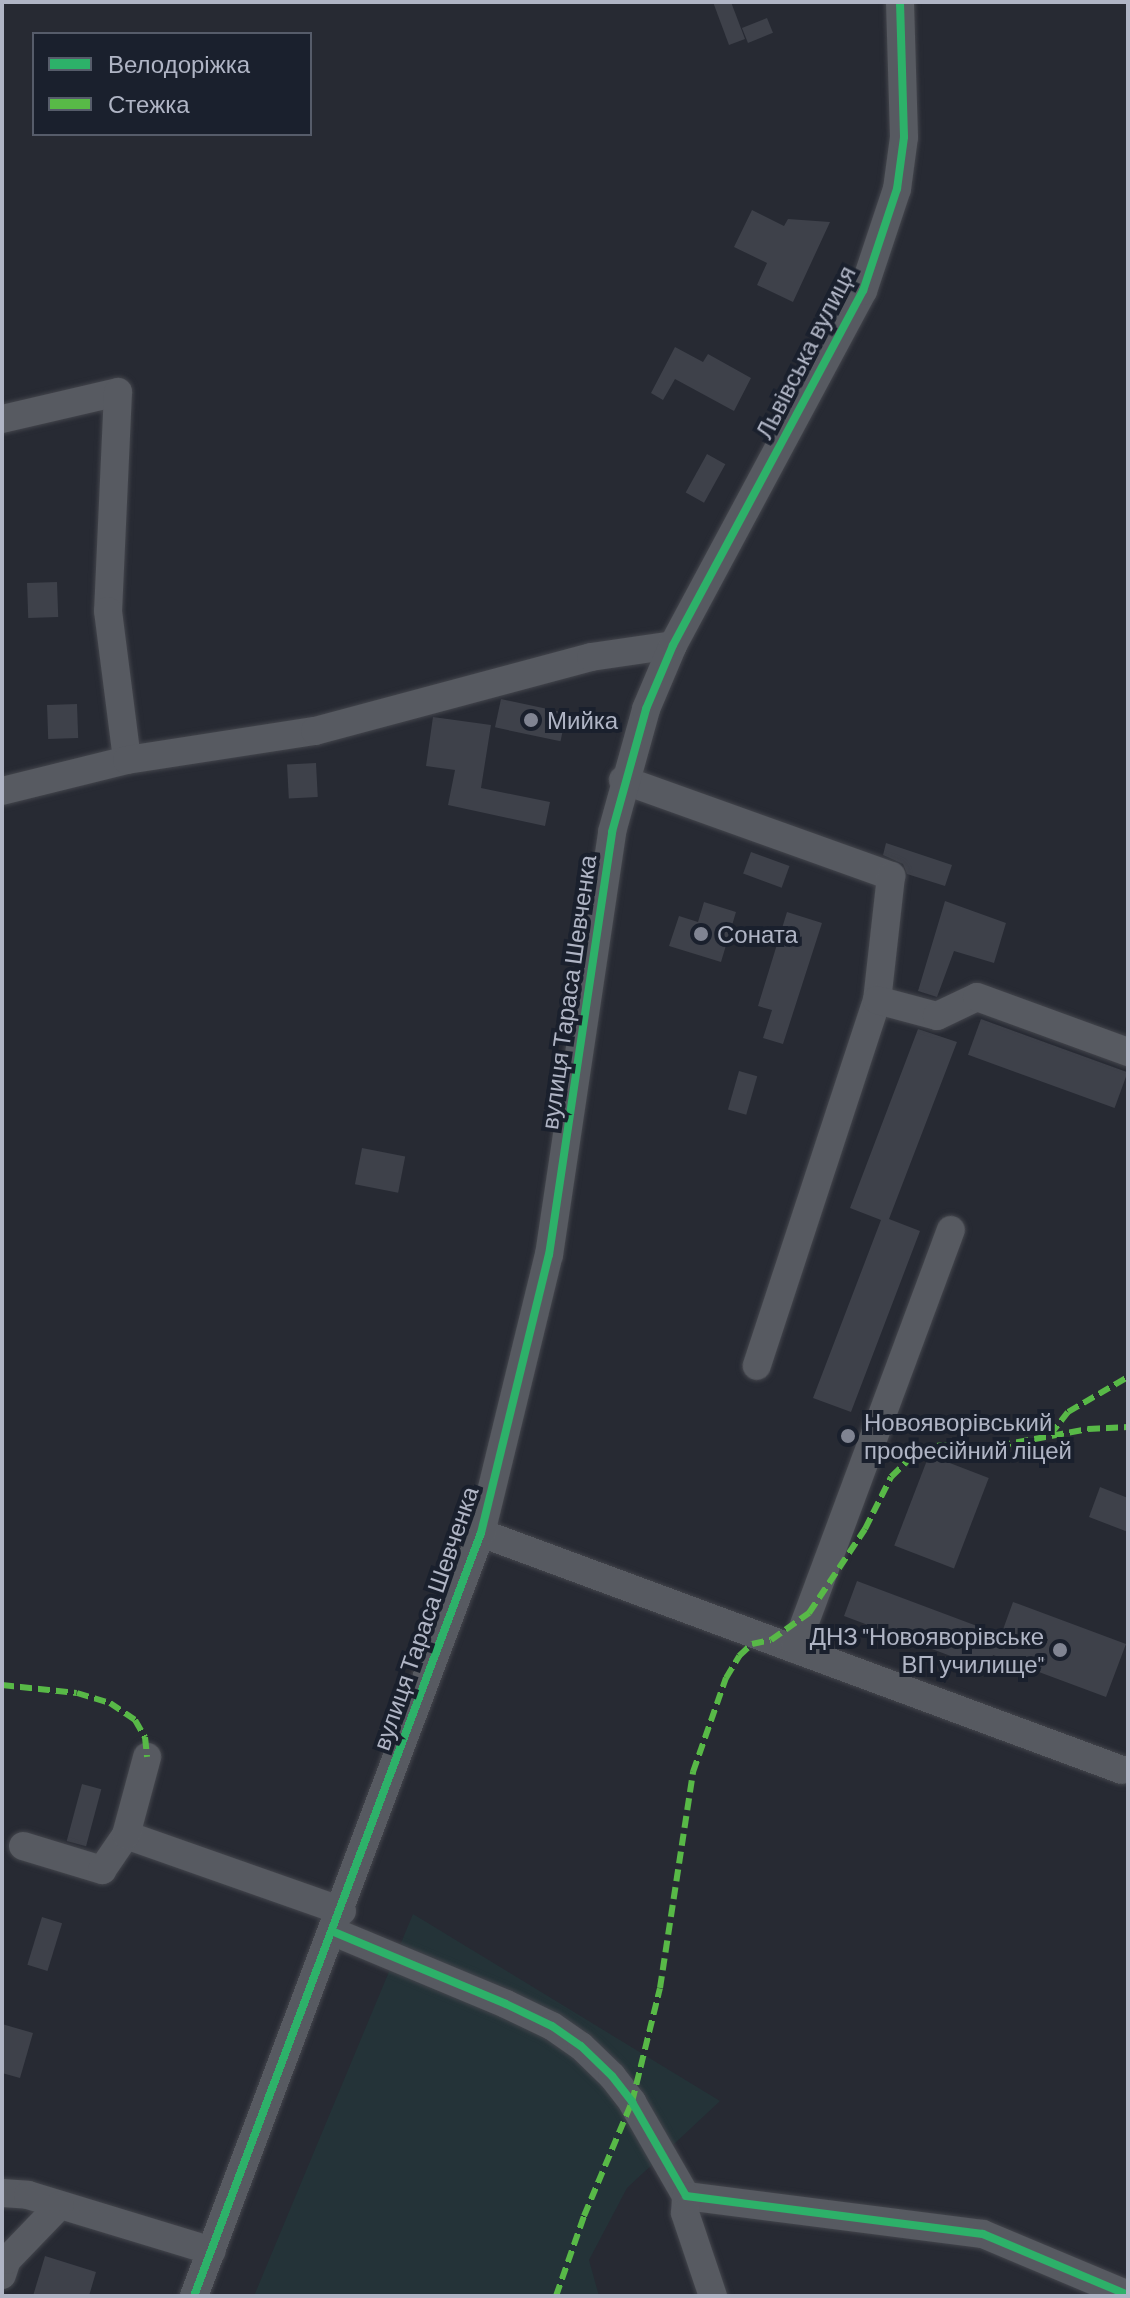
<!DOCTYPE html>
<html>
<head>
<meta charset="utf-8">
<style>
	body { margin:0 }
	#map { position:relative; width:1130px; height:2298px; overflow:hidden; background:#272a33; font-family:Barlow,sans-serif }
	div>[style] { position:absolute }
	.green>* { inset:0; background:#243338 }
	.building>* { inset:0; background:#3e414a; transform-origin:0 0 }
	.roads { filter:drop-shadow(0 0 2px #43454c) drop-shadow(0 0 2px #43454c) }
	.minor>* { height:28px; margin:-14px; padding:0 14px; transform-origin:14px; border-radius:14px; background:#575a61 }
	.quiet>* { height:6px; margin-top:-3px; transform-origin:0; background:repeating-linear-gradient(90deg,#58b947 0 12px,transparent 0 18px) }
	.cycleway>* { height:8px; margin:-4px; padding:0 4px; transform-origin:4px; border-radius:4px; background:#2db169 }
	.dots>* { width:22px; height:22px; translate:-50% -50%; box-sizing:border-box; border:4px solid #1a202d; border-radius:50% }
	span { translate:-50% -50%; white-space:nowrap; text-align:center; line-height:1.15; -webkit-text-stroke:8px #1a202d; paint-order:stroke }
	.street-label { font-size:24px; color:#b0b5c5 }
	.poi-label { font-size:24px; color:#b0b5c5 }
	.left { translate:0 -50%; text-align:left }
	.right { translate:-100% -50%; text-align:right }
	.frame { position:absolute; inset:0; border:4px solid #b0b5c5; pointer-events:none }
	.legend { position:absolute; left:32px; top:32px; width:280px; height:104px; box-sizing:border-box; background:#1a202d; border:2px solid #565c6a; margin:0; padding:10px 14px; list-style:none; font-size:24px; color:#b0b5c5 }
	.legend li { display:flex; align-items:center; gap:16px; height:40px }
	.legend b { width:40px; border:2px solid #565c6a }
</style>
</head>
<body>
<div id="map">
	<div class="green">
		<i style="clip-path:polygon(413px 1914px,720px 2101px,627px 2188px,589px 2260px,599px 2296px,254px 2296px)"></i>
	</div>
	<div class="building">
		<i style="clip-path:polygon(713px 2px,731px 2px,745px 39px,729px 45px)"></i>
		<i style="left:767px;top:18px;width:16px;height:27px;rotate:68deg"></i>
		<i style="clip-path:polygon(752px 210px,784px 226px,788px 219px,830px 222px,793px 302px,757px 285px,767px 263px,734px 247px)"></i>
		<i style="clip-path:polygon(675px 347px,703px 362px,708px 354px,751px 378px,734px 411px,675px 379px,663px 400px,651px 393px)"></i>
		<i style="left:707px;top:454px;width:21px;height:44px;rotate:29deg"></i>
		<i style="left:57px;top:582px;width:35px;height:30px;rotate:88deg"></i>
		<i style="left:501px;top:699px;width:67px;height:29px;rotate:12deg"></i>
		<i style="left:77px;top:704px;width:34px;height:30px;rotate:88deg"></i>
		<i style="clip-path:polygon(433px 717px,491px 725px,481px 788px,550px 802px,545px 826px,448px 805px,455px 770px,426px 766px)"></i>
		<i style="left:316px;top:763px;width:34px;height:29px;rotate:87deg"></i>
		<i style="clip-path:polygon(886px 843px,952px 865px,945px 886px,907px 874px,903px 864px,883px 855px)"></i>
		<i style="left:751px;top:852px;width:41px;height:23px;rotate:20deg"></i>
		<i style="clip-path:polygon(945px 901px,1006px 923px,994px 963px,954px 951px,937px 997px,918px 991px)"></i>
		<i style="clip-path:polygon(704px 902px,736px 912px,721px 962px,669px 946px,679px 916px,698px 922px)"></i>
		<i style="clip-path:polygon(787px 912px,822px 923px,783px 1044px,763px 1038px,772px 1010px,758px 1006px)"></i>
		<i style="left:981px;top:1019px;width:156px;height:38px;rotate:20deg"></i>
		<i style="clip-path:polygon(918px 1029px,957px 1042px,889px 1219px,920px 1231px,851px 1412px,813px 1398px,881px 1220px,850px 1208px)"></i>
		<i style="left:739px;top:1071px;width:19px;height:40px;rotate:16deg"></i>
		<i style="left:362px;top:1148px;width:44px;height:37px;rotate:11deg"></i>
		<i style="left:929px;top:1455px;width:64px;height:97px;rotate:21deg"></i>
		<i style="clip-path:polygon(1100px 1487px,1128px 1498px,1128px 1532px,1089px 1517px)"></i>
		<i style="clip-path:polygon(857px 1581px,1001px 1635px,1013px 1602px,1126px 1644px,1106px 1697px,993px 1655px,988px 1670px,844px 1616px)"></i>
		<i style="left:82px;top:1784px;width:20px;height:59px;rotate:15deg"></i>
		<i style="left:42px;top:1917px;width:21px;height:50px;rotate:17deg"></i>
		<i style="clip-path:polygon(2px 2024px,33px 2033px,20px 2078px,2px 2073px)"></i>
		<i style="clip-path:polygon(45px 2256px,96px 2272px,89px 2296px,33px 2296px)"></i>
	</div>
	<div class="roads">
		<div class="minor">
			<i style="left:2px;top:419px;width:119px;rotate:-13.1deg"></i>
			<i style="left:118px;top:392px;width:219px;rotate:92.6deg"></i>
			<i style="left:108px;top:611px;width:150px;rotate:82.7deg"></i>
			<i style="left:623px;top:780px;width:285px;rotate:19.7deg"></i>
			<i style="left:891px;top:876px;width:125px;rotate:96.4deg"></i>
			<i style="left:877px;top:1000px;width:385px;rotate:108.2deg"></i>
			<i style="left:2px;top:791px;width:129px;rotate:-13.9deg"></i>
			<i style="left:127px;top:760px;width:190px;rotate:-8.8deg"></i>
			<i style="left:315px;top:731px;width:286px;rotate:-15deg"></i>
			<i style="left:591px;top:657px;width:83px;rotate:-8.3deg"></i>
			<i style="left:877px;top:1000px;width:62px;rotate:14.9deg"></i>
			<i style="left:937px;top:1016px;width:44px;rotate:-25.4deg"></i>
			<i style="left:977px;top:997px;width:161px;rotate:20deg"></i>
			<i style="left:481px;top:1533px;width:683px;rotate:20.29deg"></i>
			<i style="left:795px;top:1649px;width:447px;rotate:-69.6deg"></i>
			<i style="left:126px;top:1835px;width:229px;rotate:19.4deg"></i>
			<i style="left:23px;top:1846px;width:83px;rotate:16.9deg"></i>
			<i style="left:102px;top:1870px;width:42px;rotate:-55.6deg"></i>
			<i style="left:126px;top:1835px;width:81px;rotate:-74.9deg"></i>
			<i style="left:334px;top:1932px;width:186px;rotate:22.7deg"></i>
			<i style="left:506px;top:2004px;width:51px;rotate:25.6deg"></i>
			<i style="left:552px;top:2026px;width:35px;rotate:35deg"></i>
			<i style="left:581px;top:2046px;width:43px;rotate:44.1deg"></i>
			<i style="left:612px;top:2076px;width:33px;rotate:52deg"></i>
			<i style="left:632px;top:2102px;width:108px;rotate:60.1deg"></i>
			<i style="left:686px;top:2196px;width:299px;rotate:7.3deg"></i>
			<i style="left:983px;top:2234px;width:157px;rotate:22.8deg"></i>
			<i style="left:2px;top:2193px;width:26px;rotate:4deg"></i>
			<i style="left:28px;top:2195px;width:192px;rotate:16.9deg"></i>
			<i style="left:686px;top:2196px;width:17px;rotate:93deg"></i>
			<i style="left:685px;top:2213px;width:88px;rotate:71.4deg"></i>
			<i style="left:2px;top:2275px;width:16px;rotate:-72deg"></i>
			<i style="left:7px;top:2260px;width:76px;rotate:-46.1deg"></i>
			<i style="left:194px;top:2296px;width:815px;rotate:-69.39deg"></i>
			<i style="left:481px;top:1533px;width:286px;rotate:-76.3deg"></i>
			<i style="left:549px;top:1255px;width:428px;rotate:-81.5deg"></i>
			<i style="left:612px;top:832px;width:128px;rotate:-74.5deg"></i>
			<i style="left:646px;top:709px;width:69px;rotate:-67.1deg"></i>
			<i style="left:673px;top:645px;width:402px;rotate:-61.8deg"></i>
			<i style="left:863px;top:291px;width:108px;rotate:-71.6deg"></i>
			<i style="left:897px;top:189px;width:52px;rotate:-82.3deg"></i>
			<i style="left:904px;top:137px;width:135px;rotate:-91.7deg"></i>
		</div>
	</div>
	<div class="quiet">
		<i style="left:1050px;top:1435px;width:29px;rotate:-52deg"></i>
		<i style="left:1068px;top:1412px;width:69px;rotate:-30.3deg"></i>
		<i style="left:2px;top:1685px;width:75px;rotate:6.1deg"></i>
		<i style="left:77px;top:1693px;width:34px;rotate:17deg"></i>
		<i style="left:110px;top:1703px;width:30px;rotate:34deg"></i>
		<i style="left:135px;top:1720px;width:20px;rotate:60deg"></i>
		<i style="left:145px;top:1737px;width:20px;rotate:84deg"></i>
		<i style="left:556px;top:2296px;width:85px;rotate:-70.7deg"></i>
		<i style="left:584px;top:2216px;width:124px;rotate:-67.2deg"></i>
		<i style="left:632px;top:2102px;width:117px;rotate:-76.2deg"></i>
		<i style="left:660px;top:1988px;width:219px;rotate:-81.3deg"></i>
		<i style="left:693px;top:1772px;width:100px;rotate:-70.7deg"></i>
		<i style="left:726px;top:1678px;width:26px;rotate:-59deg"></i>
		<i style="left:739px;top:1656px;width:18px;rotate:-43deg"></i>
		<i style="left:752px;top:1644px;width:19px;rotate:-12deg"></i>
		<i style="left:771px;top:1640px;width:47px;rotate:-35.4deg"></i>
		<i style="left:809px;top:1613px;width:101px;rotate:-56.3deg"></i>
		<i style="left:865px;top:1529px;width:58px;rotate:-63.4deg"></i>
		<i style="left:891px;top:1477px;width:40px;rotate:-44deg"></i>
		<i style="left:920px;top:1449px;width:23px;rotate:-10deg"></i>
		<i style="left:943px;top:1445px;width:38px;rotate:6deg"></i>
		<i style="left:981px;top:1449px;width:109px;rotate:-10.6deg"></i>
		<i style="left:1088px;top:1429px;width:40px;rotate:-2.9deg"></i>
	</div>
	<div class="cycleway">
		<i style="left:334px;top:1932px;width:186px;rotate:22.7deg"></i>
		<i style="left:506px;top:2004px;width:51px;rotate:25.6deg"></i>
		<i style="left:552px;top:2026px;width:35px;rotate:35deg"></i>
		<i style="left:581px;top:2046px;width:43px;rotate:44.1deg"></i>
		<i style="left:612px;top:2076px;width:33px;rotate:52deg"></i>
		<i style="left:632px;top:2102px;width:108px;rotate:60.1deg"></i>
		<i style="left:686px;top:2196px;width:299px;rotate:7.3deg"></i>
		<i style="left:983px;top:2234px;width:157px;rotate:22.8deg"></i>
		<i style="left:194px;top:2296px;width:815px;rotate:-69.39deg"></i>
		<i style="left:481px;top:1533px;width:286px;rotate:-76.3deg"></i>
		<i style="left:549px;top:1255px;width:428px;rotate:-81.5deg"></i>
		<i style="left:612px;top:832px;width:128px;rotate:-74.5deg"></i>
		<i style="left:646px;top:709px;width:69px;rotate:-67.1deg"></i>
		<i style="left:673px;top:645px;width:402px;rotate:-61.8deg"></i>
		<i style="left:863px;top:291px;width:108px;rotate:-71.6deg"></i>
		<i style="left:897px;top:189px;width:52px;rotate:-82.3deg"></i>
		<i style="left:904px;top:137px;width:135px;rotate:-91.7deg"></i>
	</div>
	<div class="dots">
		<i style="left:531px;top:720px;background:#808492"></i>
		<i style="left:701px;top:934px;background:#808492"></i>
		<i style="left:848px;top:1436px;background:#808492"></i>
		<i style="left:1060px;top:1650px;background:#808492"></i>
	</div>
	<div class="street-label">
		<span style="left:805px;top:352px;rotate:-63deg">Львівська вулиця</span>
		<span style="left:568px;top:992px;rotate:-82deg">вулиця Тараса Шевченка</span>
		<span style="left:425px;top:1618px;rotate:-71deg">вулиця Тараса Шевченка</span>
	</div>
	<div class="poi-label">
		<span class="left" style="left:547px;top:720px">Мийка</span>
		<span class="left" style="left:717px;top:934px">Соната</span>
		<span class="left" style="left:864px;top:1436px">Новояворівський<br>професійний ліцей</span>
		<span class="right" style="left:1044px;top:1650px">ДНЗ "Новояворівське<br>ВП училище"</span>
	</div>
	<div class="frame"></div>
	<ul class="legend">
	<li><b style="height:10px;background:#2db169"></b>Велодоріжка</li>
	<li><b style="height:10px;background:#58b947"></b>Стежка</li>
	</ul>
</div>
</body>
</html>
